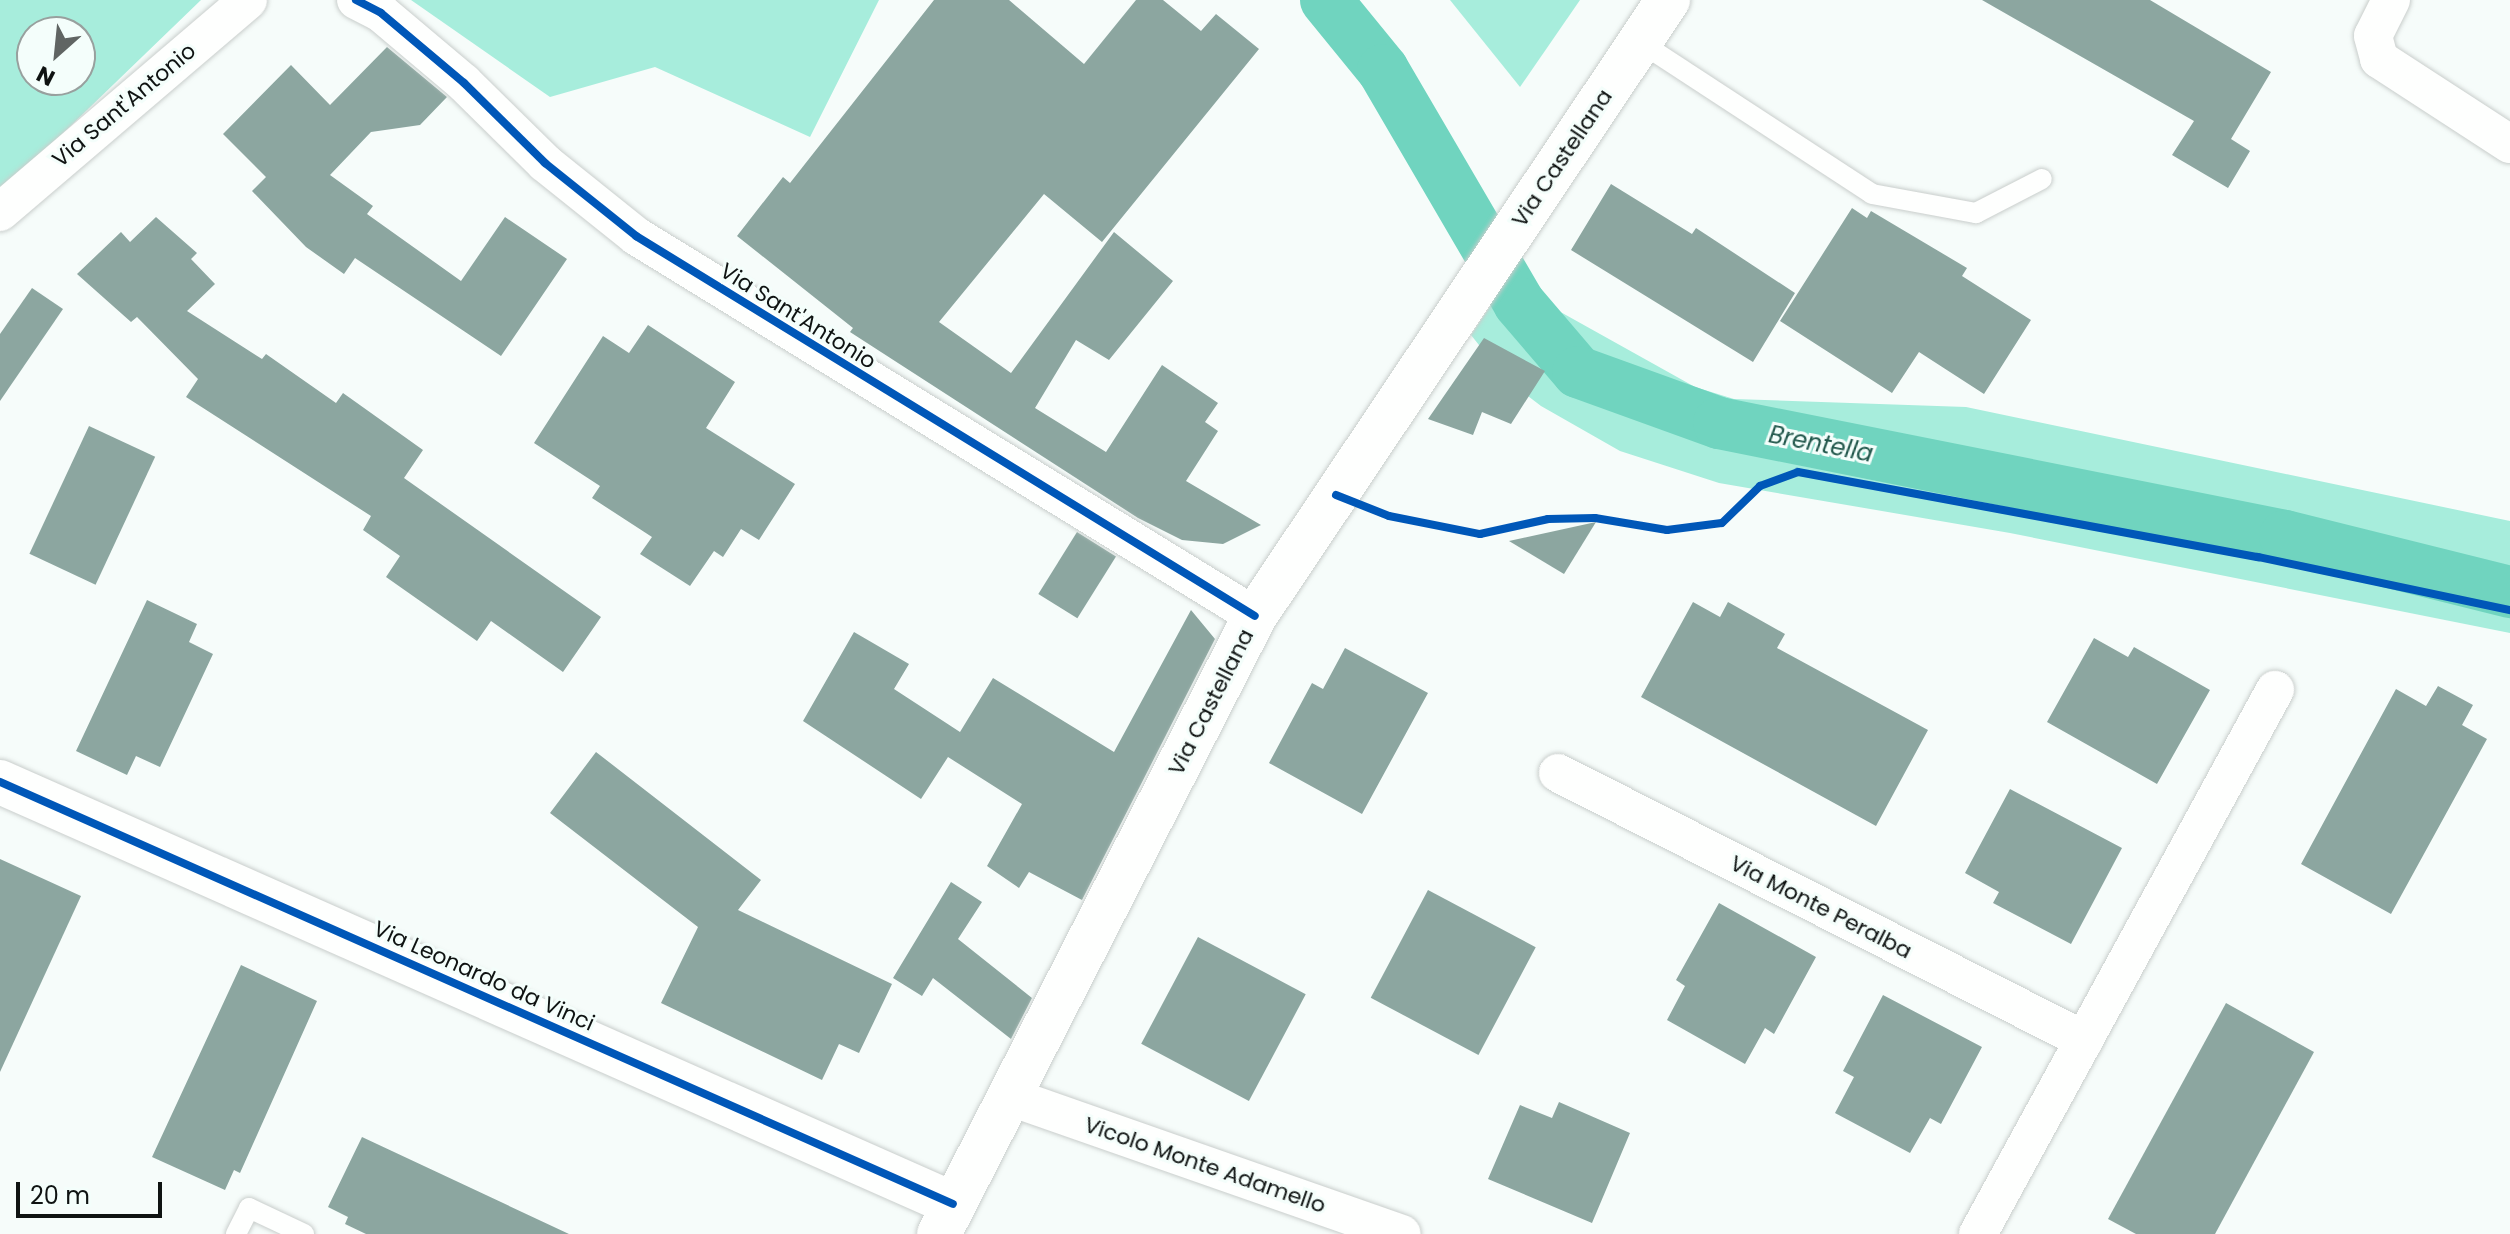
<!DOCTYPE html>
<html>
<head>
<meta charset="utf-8">
<style>
	body { margin:0 }
	#map { position:relative; width:2510px; height:1234px; overflow:hidden; background:#f6fcfa; font-family:Poppins,sans-serif }
	div>[style] { position:absolute }
	.green>* { inset:0; background:#a7eddc }
	.canal>* { height:52px; margin:-26px; padding:0 26px; transform-origin:26px; border-radius:26px; background:#70d4bf }
	.building>* { inset:0; background:#8ca6a0; transform-origin:0 0 }
	.roads { filter:drop-shadow(0 0 2px #c9cecc) drop-shadow(0 0 2px #c9cecc) }
	.lane>* { height:20px; margin:-10px; padding:0 10px; transform-origin:10px; border-radius:10px; background:#fefffe }
	.street>* { height:38px; margin:-19px; padding:0 19px; transform-origin:19px; border-radius:19px; background:#fefffe }
	.secondary>* { height:44px; margin:-22px; padding:0 22px; transform-origin:22px; border-radius:22px; background:#fefffe }
	.cycleway>* { height:8px; margin:-4px; padding:0 4px; transform-origin:4px; border-radius:4px; background:#0057b8 }
	span { translate:-50% -50%; white-space:nowrap; text-align:center; line-height:1.15; -webkit-text-stroke:6px #f4fefb; paint-order:stroke }
	.street-label { font-size:22px; color:#0f1312 }
	.water-label { font-size:24px; color:#22584c; font-style:italic }
	.north { position:absolute; left:16px; top:16px; width:80px; height:80px; box-sizing:border-box; background:#f4fefb; border:2px solid #98a09e; border-radius:50%; rotate:207deg; font-size:22px; font-weight:700; line-height:32px; text-align:center; color:#0f1312 }
	.north::after { content:''; display:block; margin:auto; width:28px; height:36px; background:#606563; clip-path:polygon(50% 0,100% 100%,50% 72%,0 100%) }
	.scale { position:absolute; left:16px; top:1182px; width:146px; height:36px; box-sizing:border-box; border:4px solid #0f1312; border-top:0; padding-left:10px; font-size:24px; line-height:28px; white-space:nowrap; color:#0f1312; -webkit-text-stroke:6px #f4fefb; paint-order:stroke }
</style>
</head>
<body>
<div id="map">
	<div class="green">
		<i style="clip-path:polygon(evenodd,0 0,201px 0,0 194px,0 0,32px 32px,80px 32px,80px 80px,32px 80px,32px 32px)"></i>
		<i style="clip-path:polygon(411px 0,879px 0,810px 137px,655px 67px,550px 97px)"></i>
		<i style="clip-path:polygon(1450px 0,1580px 0,1520px 87px)"></i>
		<i style="clip-path:polygon(1511px 275px,1539px 300px,1695px 387px,1734px 399px,1966px 407px,2510px 521px,2510px 633px,2010px 533px,1719px 483px,1620px 451px,1541px 406px,1506px 379px,1471px 335px)"></i>
	</div>
	<div class="canal">
		<i style="left:1326px;top:0;width:90px;rotate:50.8deg"></i>
		<i style="left:1383px;top:70px;width:270px;rotate:59.7deg"></i>
		<i style="left:1519px;top:303px;width:91px;rotate:49.5deg"></i>
		<i style="left:1578px;top:372px;width:150px;rotate:19.9deg"></i>
		<i style="left:1719px;top:423px;width:577px;rotate:11.29deg"></i>
		<i style="left:2285px;top:536px;width:232px;rotate:14deg"></i>
	</div>
	<div class="building">
		<i style="clip-path:polygon(934px 0,1009px 0,1084px 64px,1136px 0,1163px 0,1201px 31px,1216px 14px,1259px 49px,1102px 242px,1044px 194px,939px 322px,1011px 373px,1114px 232px,1173px 281px,1109px 360px,1076px 340px,1035px 408px,1106px 452px,1162px 365px,1218px 403px,1205px 422px,1218px 431px,1186px 481px,1261px 525px,1223px 544px,1182px 540px,1138px 518px,850px 332px,853px 328px,737px 236px,783px 177px,790px 183px)"></i>
		<i style="clip-path:polygon(1982px 0,2150px 0,2271px 72px,2231px 139px,2250px 151px,2228px 188px,2172px 155px,2194px 121px)"></i>
		<i style="clip-path:polygon(387px 47px,447px 97px,420px 125px,371px 132px,330px 175px,373px 206px,367px 214px,461px 281px,505px 217px,567px 259px,501px 356px,355px 258px,344px 274px,306px 247px,252px 191px,266px 177px,223px 134px,291px 65px,330px 105px)"></i>
		<i style="clip-path:polygon(1611px 184px,1692px 234px,1696px 228px,1795px 293px,1753px 362px,1571px 250px)"></i>
		<i style="clip-path:polygon(1852px 208px,1867px 218px,1871px 211px,1967px 268px,1962px 276px,2031px 320px,1984px 394px,1919px 352px,1892px 393px,1780px 321px)"></i>
		<i style="clip-path:polygon(156px 217px,197px 253px,191px 259px,215px 284px,187px 311px,262px 359px,266px 354px,336px 403px,343px 393px,423px 450px,404px 478px,601px 617px,563px 672px,491px 621px,477px 641px,386px 577px,400px 556px,363px 530px,371px 516px,186px 397px,198px 379px,137px 317px,131px 322px,77px 274px,121px 232px,130px 242px)"></i>
		<i style="clip-path:polygon(32px 288px,63px 309px,0 401px,0 334px)"></i>
		<i style="clip-path:polygon(648px 325px,735px 382px,706px 428px,795px 484px,759px 540px,741px 529px,723px 557px,714px 551px,690px 586px,640px 554px,652px 537px,592px 498px,600px 486px,534px 443px,603px 336px,629px 353px)"></i>
		<i style="clip-path:polygon(1484px 338px,1545px 371px,1511px 424px,1482px 412px,1473px 435px,1428px 419px)"></i>
		<i style="left:89px;top:426px;width:73px;height:141px;rotate:25deg"></i>
		<i style="clip-path:polygon(1596px 522px,1564px 574px,1509px 541px)"></i>
		<i style="left:1077px;top:532px;width:46px;height:73px;rotate:32deg"></i>
		<i style="clip-path:polygon(147px 600px,197px 624px,189px 642px,213px 654px,160px 767px,136px 756px,127px 775px,76px 751px)"></i>
		<i style="clip-path:polygon(1693px 602px,1720px 617px,1728px 602px,1785px 634px,1777px 648px,1928px 730px,1876px 826px,1641px 697px)"></i>
		<i style="clip-path:polygon(1191px 610px,1215px 639px,1082px 900px,1029px 872px,1019px 888px,987px 866px,1022px 804px,948px 757px,921px 799px,803px 721px,854px 632px,909px 664px,894px 689px,960px 732px,993px 678px,1114px 752px)"></i>
		<i style="clip-path:polygon(2094px 638px,2128px 657px,2134px 647px,2210px 690px,2157px 784px,2047px 722px)"></i>
		<i style="clip-path:polygon(1345px 648px,1428px 693px,1362px 814px,1269px 763px,1312px 683px,1323px 689px)"></i>
		<i style="clip-path:polygon(2438px 686px,2473px 705px,2462px 725px,2487px 739px,2391px 914px,2301px 864px,2396px 689px,2426px 706px)"></i>
		<i style="clip-path:polygon(596px 752px,761px 880px,738px 910px,892px 984px,859px 1053px,839px 1044px,822px 1080px,661px 1003px,698px 927px,550px 813px)"></i>
		<i style="clip-path:polygon(2010px 789px,2122px 848px,2071px 944px,1993px 903px,1999px 892px,1965px 873px)"></i>
		<i style="clip-path:polygon(0 859px,81px 896px,0 1072px)"></i>
		<i style="clip-path:polygon(951px 882px,982px 902px,958px 939px,1032px 998px,1011px 1039px,933px 978px,922px 996px,893px 978px)"></i>
		<i style="left:1428px;top:890px;width:122px;height:122px;rotate:28deg"></i>
		<i style="clip-path:polygon(1719px 903px,1816px 957px,1774px 1034px,1765px 1028px,1745px 1064px,1667px 1020px,1685px 986px,1676px 980px)"></i>
		<i style="left:1198px;top:937px;width:122px;height:121px;rotate:28deg"></i>
		<i style="clip-path:polygon(241px 965px,317px 1001px,240px 1173px,234px 1170px,225px 1190px,152px 1157px)"></i>
		<i style="clip-path:polygon(1883px 995px,1982px 1047px,1941px 1124px,1930px 1118px,1910px 1153px,1835px 1113px,1854px 1077px,1843px 1071px)"></i>
		<i style="clip-path:polygon(2226px 1003px,2314px 1052px,2215px 1234px,2136px 1234px,2108px 1219px)"></i>
		<i style="clip-path:polygon(1559px 1102px,1630px 1133px,1592px 1223px,1488px 1179px,1520px 1105px,1552px 1118px)"></i>
		<i style="clip-path:polygon(362px 1137px,569px 1234px,366px 1234px,345px 1224px,348px 1217px,328px 1207px)"></i>
	</div>
	<div class="roads">
		<div class="lane">
			<i style="left:1640px;top:42px;width:277px;rotate:33.2deg"></i>
			<i style="left:1872px;top:194px;width:106px;rotate:10.4deg"></i>
			<i style="left:1976px;top:213px;width:74px;rotate:-27.3deg"></i>
			<i style="left:236px;top:1234px;width:29px;rotate:-63deg"></i>
			<i style="left:249px;top:1208px;width:61px;rotate:25.3deg"></i>
		</div>
		<div class="street">
			<i style="left:356px;top:0;width:28px;rotate:27deg"></i>
			<i style="left:381px;top:13px;width:109px;rotate:40.1deg"></i>
			<i style="left:464px;top:83px;width:114px;rotate:44.6deg"></i>
			<i style="left:545px;top:163px;width:117px;rotate:38.7deg"></i>
			<i style="left:636px;top:236px;width:726px;rotate:31.55deg"></i>
			<i style="left:2391px;top:0;width:40px;rotate:116.6deg"></i>
			<i style="left:2373px;top:36px;width:24px;rotate:75deg"></i>
			<i style="left:2379px;top:59px;width:156px;rotate:33deg"></i>
			<i style="left:0;top:212px;width:326px;rotate:-40.5deg"></i>
			<i style="left:1558px;top:773px;width:590px;rotate:26.91deg"></i>
			<i style="left:1008px;top:1096px;width:417px;rotate:19.3deg"></i>
			<i style="left:1978px;top:1234px;width:620px;rotate:-61.37deg"></i>
		</div>
		<div class="secondary">
			<i style="left:0;top:782px;width:1042px;rotate:23.88deg"></i>
			<i style="left:939px;top:1234px;width:694px;rotate:-62.92deg"></i>
			<i style="left:1255px;top:616px;width:742px;rotate:-56.16deg"></i>
		</div>
	</div>
	<div class="cycleway">
		<i style="left:356px;top:0;width:28px;rotate:27deg"></i>
		<i style="left:381px;top:13px;width:109px;rotate:40.1deg"></i>
		<i style="left:464px;top:83px;width:114px;rotate:44.6deg"></i>
		<i style="left:545px;top:163px;width:117px;rotate:38.7deg"></i>
		<i style="left:636px;top:236px;width:726px;rotate:31.55deg"></i>
		<i style="left:1336px;top:495px;width:57px;rotate:21.6deg"></i>
		<i style="left:1389px;top:516px;width:93px;rotate:11.2deg"></i>
		<i style="left:1480px;top:534px;width:70px;rotate:-12.4deg"></i>
		<i style="left:1548px;top:519px;width:47px;rotate:-1.2deg"></i>
		<i style="left:1595px;top:518px;width:73px;rotate:9.5deg"></i>
		<i style="left:1667px;top:530px;width:55px;rotate:-7.3deg"></i>
		<i style="left:1722px;top:523px;width:53px;rotate:-44.2deg"></i>
		<i style="left:1760px;top:486px;width:40px;rotate:-20.2deg"></i>
		<i style="left:1798px;top:472px;width:468px;rotate:10.5deg"></i>
		<i style="left:2258px;top:557px;width:258px;rotate:11.9deg"></i>
		<i style="left:0;top:782px;width:1042px;rotate:23.88deg"></i>
	</div>
	<div class="street-label">
		<span style="left:124px;top:105px;rotate:-40deg">Via Sant'Antonio</span>
		<span style="left:1562px;top:158px;rotate:-56deg">Via Castellana</span>
		<span style="left:798px;top:316px;rotate:32deg">Via Sant'Antonio</span>
		<span style="left:1211px;top:702px;rotate:-63deg">Via Castellana</span>
		<span style="left:1821px;top:907px;rotate:27deg">Via Monte Peralba</span>
		<span style="left:484px;top:976px;rotate:24deg">Via Leonardo da Vinci</span>
		<span style="left:1205px;top:1165px;rotate:19deg">Vicolo Monte Adamello</span>
	</div>
	<div class="water-label">
		<span style="left:1821px;top:444px;rotate:11deg">Brentella</span>
	</div>
	<div class="north">N</div>
	<div class="scale">20 m</div>
</div>
</body>
</html>
